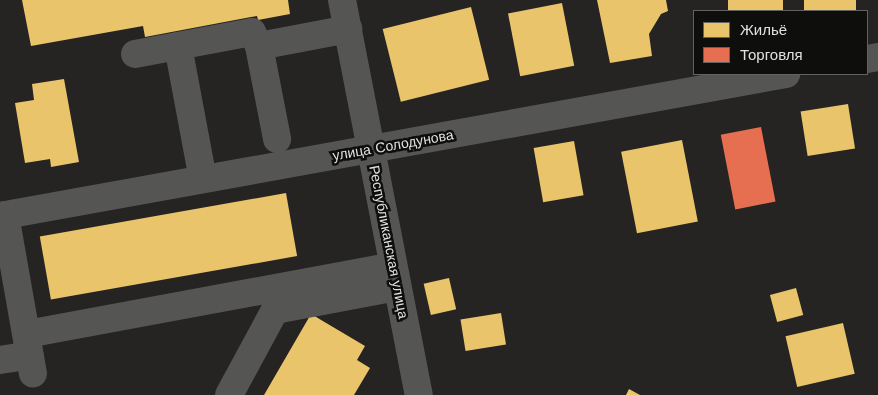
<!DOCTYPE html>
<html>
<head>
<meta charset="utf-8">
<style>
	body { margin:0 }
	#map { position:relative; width:878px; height:395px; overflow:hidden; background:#252423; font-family:"Work Sans",sans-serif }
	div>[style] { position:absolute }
	.homes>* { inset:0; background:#e9c46a; transform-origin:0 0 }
	.shops>* { inset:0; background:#e76f51; transform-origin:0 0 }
	.minor>* { height:28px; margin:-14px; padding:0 14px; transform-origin:14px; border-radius:14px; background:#555554 }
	span { translate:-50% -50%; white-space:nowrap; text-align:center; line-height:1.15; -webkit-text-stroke:5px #0e0e0d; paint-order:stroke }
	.street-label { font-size:14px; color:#e1e1df }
	.legend { position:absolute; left:693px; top:10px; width:175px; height:65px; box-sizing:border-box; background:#0e0e0d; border:1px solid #626261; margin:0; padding:6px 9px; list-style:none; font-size:15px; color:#e1e1df }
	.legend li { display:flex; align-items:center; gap:10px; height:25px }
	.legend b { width:25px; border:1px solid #626261 }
</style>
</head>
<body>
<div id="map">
	<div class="homes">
		<i style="clip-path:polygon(22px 0,288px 0,290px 14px,258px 20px,257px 16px,251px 17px,145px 37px,143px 26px,31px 46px)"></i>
		<i style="clip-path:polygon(597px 0,666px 0,668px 11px,661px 14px,649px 34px,652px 56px,610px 63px)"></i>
		<i style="left:728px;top:0;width:55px;height:11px"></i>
		<i style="left:804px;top:0;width:52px;height:11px"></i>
		<i style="left:562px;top:3px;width:64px;height:55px;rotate:79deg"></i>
		<i style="left:471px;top:7px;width:75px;height:91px;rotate:76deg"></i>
		<i style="clip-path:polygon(64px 79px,79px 162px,51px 167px,50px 159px,25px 163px,15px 103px,34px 100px,32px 84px)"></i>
		<i style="left:848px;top:104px;width:45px;height:48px;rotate:81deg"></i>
		<i style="left:682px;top:140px;width:83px;height:62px;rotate:79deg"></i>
		<i style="left:574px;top:141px;width:55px;height:41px;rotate:80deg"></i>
		<i style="left:286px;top:193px;width:64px;height:250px;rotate:80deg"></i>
		<i style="left:449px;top:278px;width:32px;height:26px;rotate:77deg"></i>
		<i style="left:796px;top:288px;width:28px;height:27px;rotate:75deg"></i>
		<i style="left:501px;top:313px;width:32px;height:41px;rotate:81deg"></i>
		<i style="clip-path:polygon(311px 314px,365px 346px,357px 360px,370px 368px,354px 395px,264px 395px)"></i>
		<i style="left:843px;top:323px;width:52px;height:59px;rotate:77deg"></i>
		<i style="clip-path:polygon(629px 389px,640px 395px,626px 395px)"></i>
	</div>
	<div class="shops">
		<i style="left:761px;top:127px;width:76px;height:41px;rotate:79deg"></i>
	</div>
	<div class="minor">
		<i style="left:342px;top:0;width:402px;rotate:79deg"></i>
		<i style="left:178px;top:46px;width:135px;rotate:79.4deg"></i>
		<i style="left:259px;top:46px;width:91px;rotate:-10.8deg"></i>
		<i style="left:135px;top:54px;width:119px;rotate:-10.6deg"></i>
		<i style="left:252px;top:32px;width:16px;rotate:63deg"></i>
		<i style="left:259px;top:46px;width:95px;rotate:79deg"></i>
		<i style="left:867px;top:59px;width:11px;rotate:-10deg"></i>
		<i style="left:5px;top:215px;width:161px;rotate:80deg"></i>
		<i style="left:0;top:216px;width:799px;rotate:-10.24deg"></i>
		<i style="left:27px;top:334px;width:372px;rotate:-10.5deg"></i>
		<i style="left:0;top:360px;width:30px;rotate:-9deg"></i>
		<i style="left:229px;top:395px;width:97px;rotate:-61.6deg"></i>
		<i style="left:275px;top:310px;width:124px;rotate:-10.7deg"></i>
	</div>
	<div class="street-label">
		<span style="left:393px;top:145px;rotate:-10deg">улица Солодунова</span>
		<span style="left:389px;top:242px;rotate:79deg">Республиканская улица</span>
	</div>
	<ul class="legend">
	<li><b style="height:14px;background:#e9c46a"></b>Жильё</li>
	<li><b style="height:14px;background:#e76f51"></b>Торговля</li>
	</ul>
</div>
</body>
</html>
